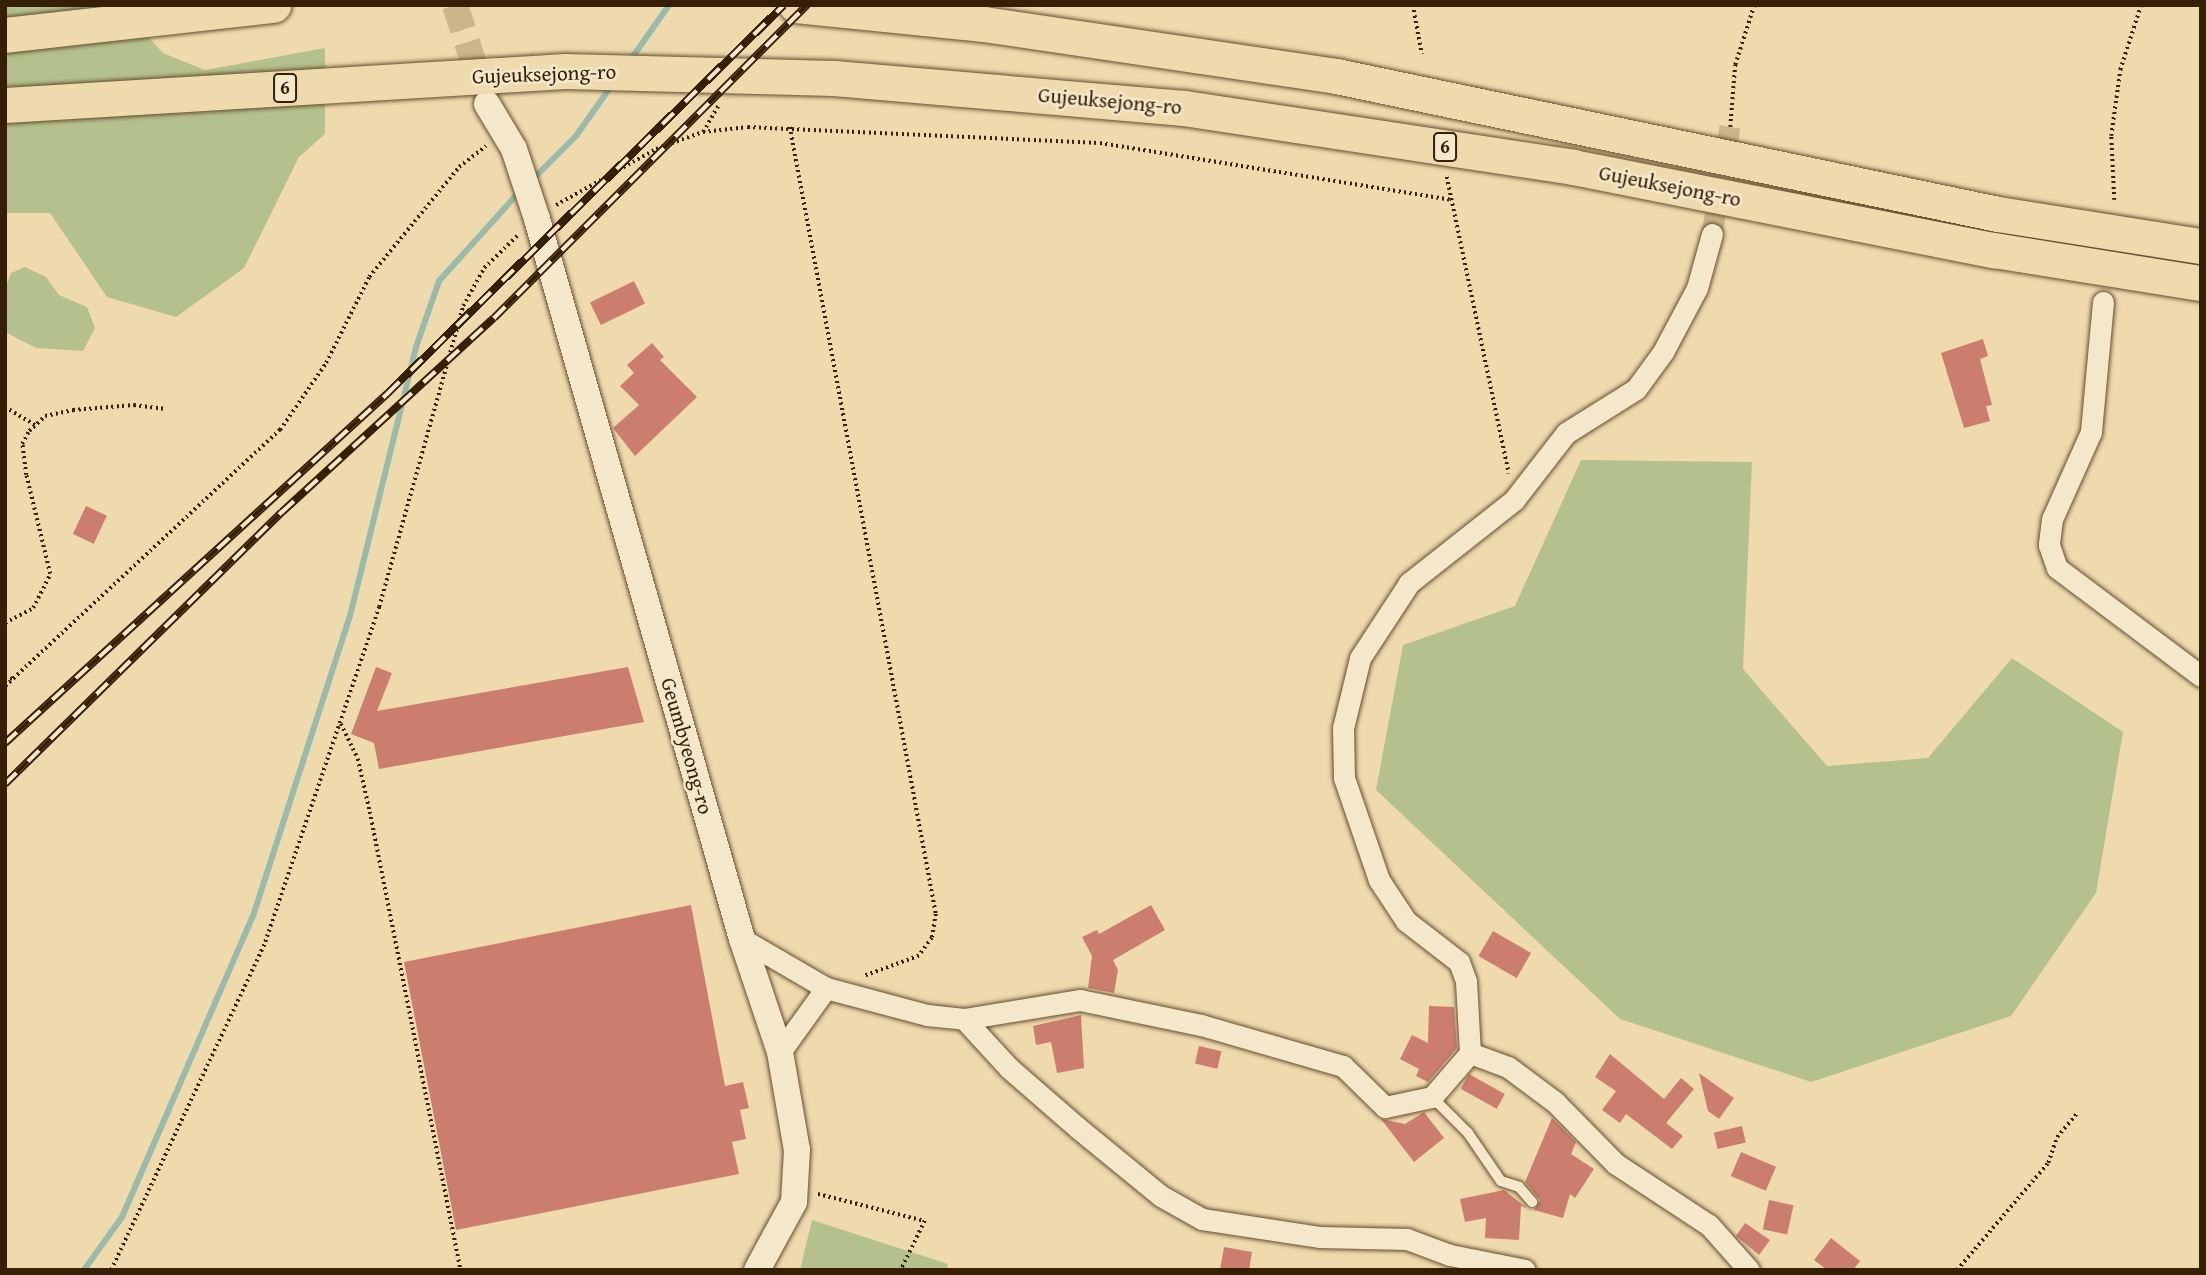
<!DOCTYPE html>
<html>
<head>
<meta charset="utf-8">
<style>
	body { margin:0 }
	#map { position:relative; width:2206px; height:1275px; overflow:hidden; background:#efdaae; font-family:"Gentium Book Plus",serif }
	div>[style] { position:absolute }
	.green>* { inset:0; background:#b4c18e }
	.stream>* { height:6px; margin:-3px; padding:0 3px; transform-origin:3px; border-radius:3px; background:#9abbaa }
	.building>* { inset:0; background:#cb7e6e; transform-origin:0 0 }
	.minor-tunnel>* { height:21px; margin-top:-10.5px; transform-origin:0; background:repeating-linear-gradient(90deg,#cab58c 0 21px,transparent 0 31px) }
	.tertiary-tunnel>* { height:26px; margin-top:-13px; transform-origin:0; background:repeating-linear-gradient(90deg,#cab58c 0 26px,transparent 0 39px) }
	.path>* { height:3.5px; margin-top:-1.75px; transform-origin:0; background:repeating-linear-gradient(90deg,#361f04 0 2px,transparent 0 5.5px) }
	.roads { filter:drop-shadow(0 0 2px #644e2e) drop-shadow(0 0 2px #644e2e) }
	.service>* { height:10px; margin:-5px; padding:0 5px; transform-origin:5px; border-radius:5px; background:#f5e7ca }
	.minor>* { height:21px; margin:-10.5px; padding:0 10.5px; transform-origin:10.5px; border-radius:10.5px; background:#f5e7ca }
	.tertiary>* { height:26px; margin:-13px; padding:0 13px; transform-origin:13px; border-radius:13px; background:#f5e7ca }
	.trunk>* { height:35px; margin:-17.5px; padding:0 17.5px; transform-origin:17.5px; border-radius:17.5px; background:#efdaae }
	.rail>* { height:8px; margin-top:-4px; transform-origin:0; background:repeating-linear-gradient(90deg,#f5e7ca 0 16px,#361f04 0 32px); box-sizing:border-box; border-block:2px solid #361f04 }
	span { translate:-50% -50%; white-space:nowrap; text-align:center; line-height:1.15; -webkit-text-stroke:5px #f5e7ca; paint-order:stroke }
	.shield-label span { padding:2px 5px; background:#f5e7ca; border:2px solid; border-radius:5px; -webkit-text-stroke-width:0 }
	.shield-label { font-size:19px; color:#361f04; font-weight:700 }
	.street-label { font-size:21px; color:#361f04 }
	.frame { position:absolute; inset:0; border:7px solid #361f04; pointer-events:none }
</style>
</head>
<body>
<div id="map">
	<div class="green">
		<i style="clip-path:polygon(5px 5px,119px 5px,163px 53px,205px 70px,325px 48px,325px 134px,299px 157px,244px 268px,176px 317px,107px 297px,50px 213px,5px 213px)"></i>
		<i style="clip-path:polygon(25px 267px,46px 277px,59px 295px,87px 307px,95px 328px,83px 351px,36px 348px,5px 332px,5px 289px,11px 273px)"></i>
		<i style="clip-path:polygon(1581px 460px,1752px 462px,1743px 669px,1827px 766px,1928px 758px,2012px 658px,2123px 732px,2096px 893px,2011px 1016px,1811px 1082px,1620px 1019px,1376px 790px,1403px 645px,1515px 606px)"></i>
		<i style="clip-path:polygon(812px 1220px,948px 1264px,946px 1270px,800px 1270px)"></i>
	</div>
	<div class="stream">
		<i style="left:629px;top:62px;width:70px;rotate:-54.9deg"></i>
		<i style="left:531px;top:181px;width:64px;rotate:-45deg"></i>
		<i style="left:576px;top:136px;width:62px;rotate:-54.8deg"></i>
		<i style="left:84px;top:1270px;width:65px;rotate:-54.4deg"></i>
		<i style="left:122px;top:1217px;width:331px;rotate:-66.5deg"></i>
		<i style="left:254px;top:913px;width:312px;rotate:-72.1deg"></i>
		<i style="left:350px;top:616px;width:277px;rotate:-76.2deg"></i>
		<i style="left:416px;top:347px;width:70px;rotate:-70.8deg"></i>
		<i style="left:439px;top:281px;width:122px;rotate:-48deg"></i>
	</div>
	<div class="building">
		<i style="left:634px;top:281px;width:25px;height:49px;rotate:64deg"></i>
		<i style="clip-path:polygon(1983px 339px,1988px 356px,1980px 359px,1992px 405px,1986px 406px,1990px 421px,1964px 428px,1941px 353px)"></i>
		<i style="clip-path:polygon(652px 343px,664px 357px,660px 360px,697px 397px,635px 456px,613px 428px,639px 405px,620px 386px,634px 373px,627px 365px)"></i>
		<i style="left:86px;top:506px;width:23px;height:31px;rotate:25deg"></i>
		<i style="clip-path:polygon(376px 667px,392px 673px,377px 711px,628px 667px,644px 722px,379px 769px,374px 743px,351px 734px)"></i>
		<i style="clip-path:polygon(691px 905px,725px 1086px,743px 1082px,749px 1108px,740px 1110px,746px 1139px,732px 1142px,739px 1174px,456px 1230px,404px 962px)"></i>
		<i style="clip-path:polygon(1151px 905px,1165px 930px,1113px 960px,1118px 970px,1114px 993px,1088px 988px,1092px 956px,1082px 937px,1097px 930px,1099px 934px)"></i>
		<i style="left:1493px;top:931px;width:44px;height:29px;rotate:30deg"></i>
		<i style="clip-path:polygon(1429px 1006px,1454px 1007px,1457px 1048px,1428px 1082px,1416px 1076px,1419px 1069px,1400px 1059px,1412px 1035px,1428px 1043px)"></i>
		<i style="clip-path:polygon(1081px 1015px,1084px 1068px,1057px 1073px,1051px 1042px,1036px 1045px,1033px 1026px)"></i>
		<i style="left:1199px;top:1046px;width:23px;height:18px;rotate:13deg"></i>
		<i style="clip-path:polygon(1610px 1054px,1664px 1099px,1681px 1078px,1694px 1089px,1666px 1123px,1683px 1136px,1672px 1149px,1626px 1114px,1620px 1123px,1602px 1110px,1616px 1091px,1595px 1077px)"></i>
		<i style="clip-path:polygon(1699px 1073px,1734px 1098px,1719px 1119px,1708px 1111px)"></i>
		<i style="left:1469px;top:1074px;width:41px;height:17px;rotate:29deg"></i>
		<i style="clip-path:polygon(1424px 1112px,1444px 1138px,1414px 1162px,1381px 1119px,1405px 1124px)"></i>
		<i style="clip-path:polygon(1552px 1118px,1576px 1142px,1571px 1154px,1594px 1169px,1575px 1198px,1570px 1194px,1563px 1218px,1534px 1210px,1540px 1200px,1525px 1182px)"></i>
		<i style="left:1742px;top:1126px;width:17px;height:29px;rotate:77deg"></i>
		<i style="left:1741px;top:1152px;width:38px;height:26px;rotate:23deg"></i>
		<i style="clip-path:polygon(1504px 1190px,1527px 1208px,1521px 1206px,1519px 1240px,1485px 1238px,1486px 1218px,1465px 1222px,1460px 1199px)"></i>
		<i style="left:1769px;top:1200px;width:25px;height:30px;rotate:12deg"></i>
		<i style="clip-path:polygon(1745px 1223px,1770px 1240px,1759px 1255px,1736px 1236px)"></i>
		<i style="clip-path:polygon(1831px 1238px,1860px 1261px,1853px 1270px,1827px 1270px,1814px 1260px)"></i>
		<i style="clip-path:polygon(1224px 1247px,1252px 1252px,1249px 1270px,1220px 1270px)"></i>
	</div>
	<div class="minor-tunnel">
		<i style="left:1712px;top:234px;width:109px;rotate:-80.5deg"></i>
	</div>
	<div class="tertiary-tunnel">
		<i style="left:455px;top:5px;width:91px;rotate:72.2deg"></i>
	</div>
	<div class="path">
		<i style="left:1413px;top:5px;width:50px;rotate:79.6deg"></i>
		<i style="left:790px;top:127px;width:800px;rotate:79.49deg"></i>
		<i style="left:936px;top:914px;width:24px;rotate:99deg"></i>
		<i style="left:932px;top:938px;width:22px;rotate:126deg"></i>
		<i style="left:919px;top:956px;width:58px;rotate:159.7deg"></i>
		<i style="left:1730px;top:127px;width:62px;rotate:-85.4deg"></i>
		<i style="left:1735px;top:65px;width:63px;rotate:-72.4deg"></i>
		<i style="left:703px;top:132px;width:32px;rotate:-60deg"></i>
		<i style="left:1447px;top:177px;width:303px;rotate:78.2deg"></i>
		<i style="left:2114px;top:200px;width:64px;rotate:-92.7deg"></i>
		<i style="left:2111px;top:136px;width:67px;rotate:-82.2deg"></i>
		<i style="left:2120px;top:70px;width:68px;rotate:-72.1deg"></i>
		<i style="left:556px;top:205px;width:115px;rotate:-29.2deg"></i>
		<i style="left:656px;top:149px;width:50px;rotate:-19.9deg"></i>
		<i style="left:703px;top:132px;width:45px;rotate:-6.3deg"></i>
		<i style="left:748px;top:127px;width:352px;rotate:2.6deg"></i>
		<i style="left:1100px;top:143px;width:357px;rotate:9.2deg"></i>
		<i style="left:5px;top:407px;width:35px;rotate:31deg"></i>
		<i style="left:5px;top:623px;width:32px;rotate:-28deg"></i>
		<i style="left:33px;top:608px;width:38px;rotate:-63deg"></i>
		<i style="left:50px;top:574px;width:102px;rotate:-103.6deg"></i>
		<i style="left:26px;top:475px;width:31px;rotate:-97deg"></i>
		<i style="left:22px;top:444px;width:15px;rotate:-62deg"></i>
		<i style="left:29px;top:431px;width:22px;rotate:-43deg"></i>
		<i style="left:45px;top:416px;width:29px;rotate:-12deg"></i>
		<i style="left:73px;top:410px;width:61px;rotate:-4.7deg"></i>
		<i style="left:134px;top:405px;width:32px;rotate:7deg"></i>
		<i style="left:5px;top:677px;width:9px;rotate:13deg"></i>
		<i style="left:5px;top:686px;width:376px;rotate:-43deg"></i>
		<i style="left:280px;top:430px;width:81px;rotate:-55.5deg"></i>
		<i style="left:326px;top:363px;width:96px;rotate:-63.4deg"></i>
		<i style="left:369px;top:277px;width:142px;rotate:-50.7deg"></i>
		<i style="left:459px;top:167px;width:34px;rotate:-38deg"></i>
		<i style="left:341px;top:724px;width:39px;rotate:64deg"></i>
		<i style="left:358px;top:759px;width:54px;rotate:77.2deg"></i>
		<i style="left:370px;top:812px;width:467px;rotate:78.8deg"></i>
		<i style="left:818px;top:1194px;width:110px;rotate:14.2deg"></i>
		<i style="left:925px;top:1221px;width:55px;rotate:116.1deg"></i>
		<i style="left:111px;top:1270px;width:362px;rotate:-64.8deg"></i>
		<i style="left:265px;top:942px;width:354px;rotate:-71.2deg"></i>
		<i style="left:379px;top:607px;width:313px;rotate:-74.4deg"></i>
		<i style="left:463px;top:306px;width:43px;rotate:-61.1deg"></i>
		<i style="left:484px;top:268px;width:46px;rotate:-44.1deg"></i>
		<i style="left:1957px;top:1270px;width:140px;rotate:-49.6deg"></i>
		<i style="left:2048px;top:1163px;width:28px;rotate:-71deg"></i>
		<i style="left:2057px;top:1137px;width:30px;rotate:-50deg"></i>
	</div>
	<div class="roads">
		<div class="service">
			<i style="left:1432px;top:1097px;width:51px;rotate:45deg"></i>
			<i style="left:1468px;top:1133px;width:58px;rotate:55.5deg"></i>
			<i style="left:1501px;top:1181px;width:19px;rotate:18deg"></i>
			<i style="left:1519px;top:1187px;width:20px;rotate:49deg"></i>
		</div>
		<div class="minor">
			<i style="left:2103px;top:302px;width:131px;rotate:95.3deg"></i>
			<i style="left:2091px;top:432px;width:95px;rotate:114.1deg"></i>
			<i style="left:2052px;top:519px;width:26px;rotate:97deg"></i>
			<i style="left:2049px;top:545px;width:24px;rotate:71deg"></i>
			<i style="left:2057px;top:568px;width:180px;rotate:36.9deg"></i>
			<i style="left:742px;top:939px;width:97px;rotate:30.3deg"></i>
			<i style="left:826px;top:988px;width:105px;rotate:15deg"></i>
			<i style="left:927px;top:1015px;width:37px;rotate:6deg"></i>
			<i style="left:964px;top:1019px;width:118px;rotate:-9.3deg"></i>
			<i style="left:1080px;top:1000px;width:124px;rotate:11.7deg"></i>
			<i style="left:1201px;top:1025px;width:148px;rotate:16.1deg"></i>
			<i style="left:1343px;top:1066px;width:59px;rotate:44.3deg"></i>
			<i style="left:1385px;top:1107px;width:48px;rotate:-12deg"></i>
			<i style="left:1432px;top:1097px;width:58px;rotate:-49.2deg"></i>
			<i style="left:1470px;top:1053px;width:40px;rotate:20.2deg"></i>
			<i style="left:1508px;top:1067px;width:59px;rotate:36.7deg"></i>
			<i style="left:1555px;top:1102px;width:87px;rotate:45.5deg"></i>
			<i style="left:1616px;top:1164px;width:111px;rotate:33.3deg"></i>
			<i style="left:1709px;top:1225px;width:60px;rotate:48.4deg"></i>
			<i style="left:964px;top:1019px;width:67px;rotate:47.4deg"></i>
			<i style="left:1009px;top:1068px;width:91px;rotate:41deg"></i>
			<i style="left:1078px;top:1128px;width:107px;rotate:39.3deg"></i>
			<i style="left:1161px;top:1196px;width:47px;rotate:29.3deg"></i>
			<i style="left:1202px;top:1219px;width:118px;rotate:8.7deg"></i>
			<i style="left:1319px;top:1237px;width:88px;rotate:1.3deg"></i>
			<i style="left:1407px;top:1239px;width:46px;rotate:20.4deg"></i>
			<i style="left:1450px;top:1255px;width:76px;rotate:11.3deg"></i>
			<i style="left:780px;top:1052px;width:79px;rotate:-54.3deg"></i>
			<i style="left:1470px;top:1053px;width:72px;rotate:-93.2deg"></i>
			<i style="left:1466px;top:981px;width:20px;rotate:-110deg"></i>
			<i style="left:1459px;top:962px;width:67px;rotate:-142.3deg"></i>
			<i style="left:1406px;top:921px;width:49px;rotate:-123.4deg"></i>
			<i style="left:1379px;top:880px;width:108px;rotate:-108.9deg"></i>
			<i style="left:1344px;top:778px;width:50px;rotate:-91.1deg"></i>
			<i style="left:1343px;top:728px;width:72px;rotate:-76.3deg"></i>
			<i style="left:1360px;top:658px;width:90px;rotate:-56.8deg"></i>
			<i style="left:1409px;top:583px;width:134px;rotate:-38.3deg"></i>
			<i style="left:1514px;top:500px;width:85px;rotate:-52.2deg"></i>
			<i style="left:1566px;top:433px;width:83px;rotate:-32.2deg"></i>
			<i style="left:1636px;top:389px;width:46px;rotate:-53.9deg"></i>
			<i style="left:1663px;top:352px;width:72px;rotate:-62deg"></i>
			<i style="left:1697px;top:288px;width:56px;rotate:-74.5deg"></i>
		</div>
		<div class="tertiary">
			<i style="left:487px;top:104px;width:52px;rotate:59deg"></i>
			<i style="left:514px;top:149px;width:74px;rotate:71.8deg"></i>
			<i style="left:537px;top:219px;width:749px;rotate:74.11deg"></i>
			<i style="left:742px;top:939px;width:119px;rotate:71.4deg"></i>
			<i style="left:780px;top:1052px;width:99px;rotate:80.2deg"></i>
			<i style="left:797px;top:1150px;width:52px;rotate:93.3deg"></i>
			<i style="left:794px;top:1202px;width:77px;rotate:118.6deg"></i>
		</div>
		<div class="trunk">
			<i style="left:796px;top:5px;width:189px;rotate:5.8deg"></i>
			<i style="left:984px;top:24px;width:356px;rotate:8.4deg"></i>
			<i style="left:1336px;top:76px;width:676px;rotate:11.78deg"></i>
			<i style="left:1998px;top:214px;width:206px;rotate:9deg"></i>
			<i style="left:5px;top:35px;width:270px;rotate:-6.4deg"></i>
			<i style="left:5px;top:105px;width:561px;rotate:-3.47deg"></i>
			<i style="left:565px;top:71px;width:269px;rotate:1.5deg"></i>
			<i style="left:834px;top:78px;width:351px;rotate:4.9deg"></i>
			<i style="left:1184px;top:108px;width:393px;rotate:8.6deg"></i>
			<i style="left:1573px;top:167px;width:429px;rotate:11.2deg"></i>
			<i style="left:1994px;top:250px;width:210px;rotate:9.1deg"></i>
		</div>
	</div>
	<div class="rail">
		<i style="left:5px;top:743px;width:519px;rotate:-42.42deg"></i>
		<i style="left:388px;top:393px;width:554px;rotate:-44.42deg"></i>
		<i style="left:5px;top:784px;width:388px;rotate:-44.5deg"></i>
		<i style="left:282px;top:512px;width:287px;rotate:-42.5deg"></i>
		<i style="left:494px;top:318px;width:443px;rotate:-45deg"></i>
	</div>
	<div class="shield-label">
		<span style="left:285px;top:88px">6</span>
		<span style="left:1445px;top:147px">6</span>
	</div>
	<div class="street-label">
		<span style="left:544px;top:74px;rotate:-2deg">Gujeuksejong-ro</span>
		<span style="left:1110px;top:101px;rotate:5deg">Gujeuksejong-ro</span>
		<span style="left:1670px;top:186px;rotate:11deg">Gujeuksejong-ro</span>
		<span style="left:687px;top:746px;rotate:74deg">Geumbyeong-ro</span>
	</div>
	<div class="frame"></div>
</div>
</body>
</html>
